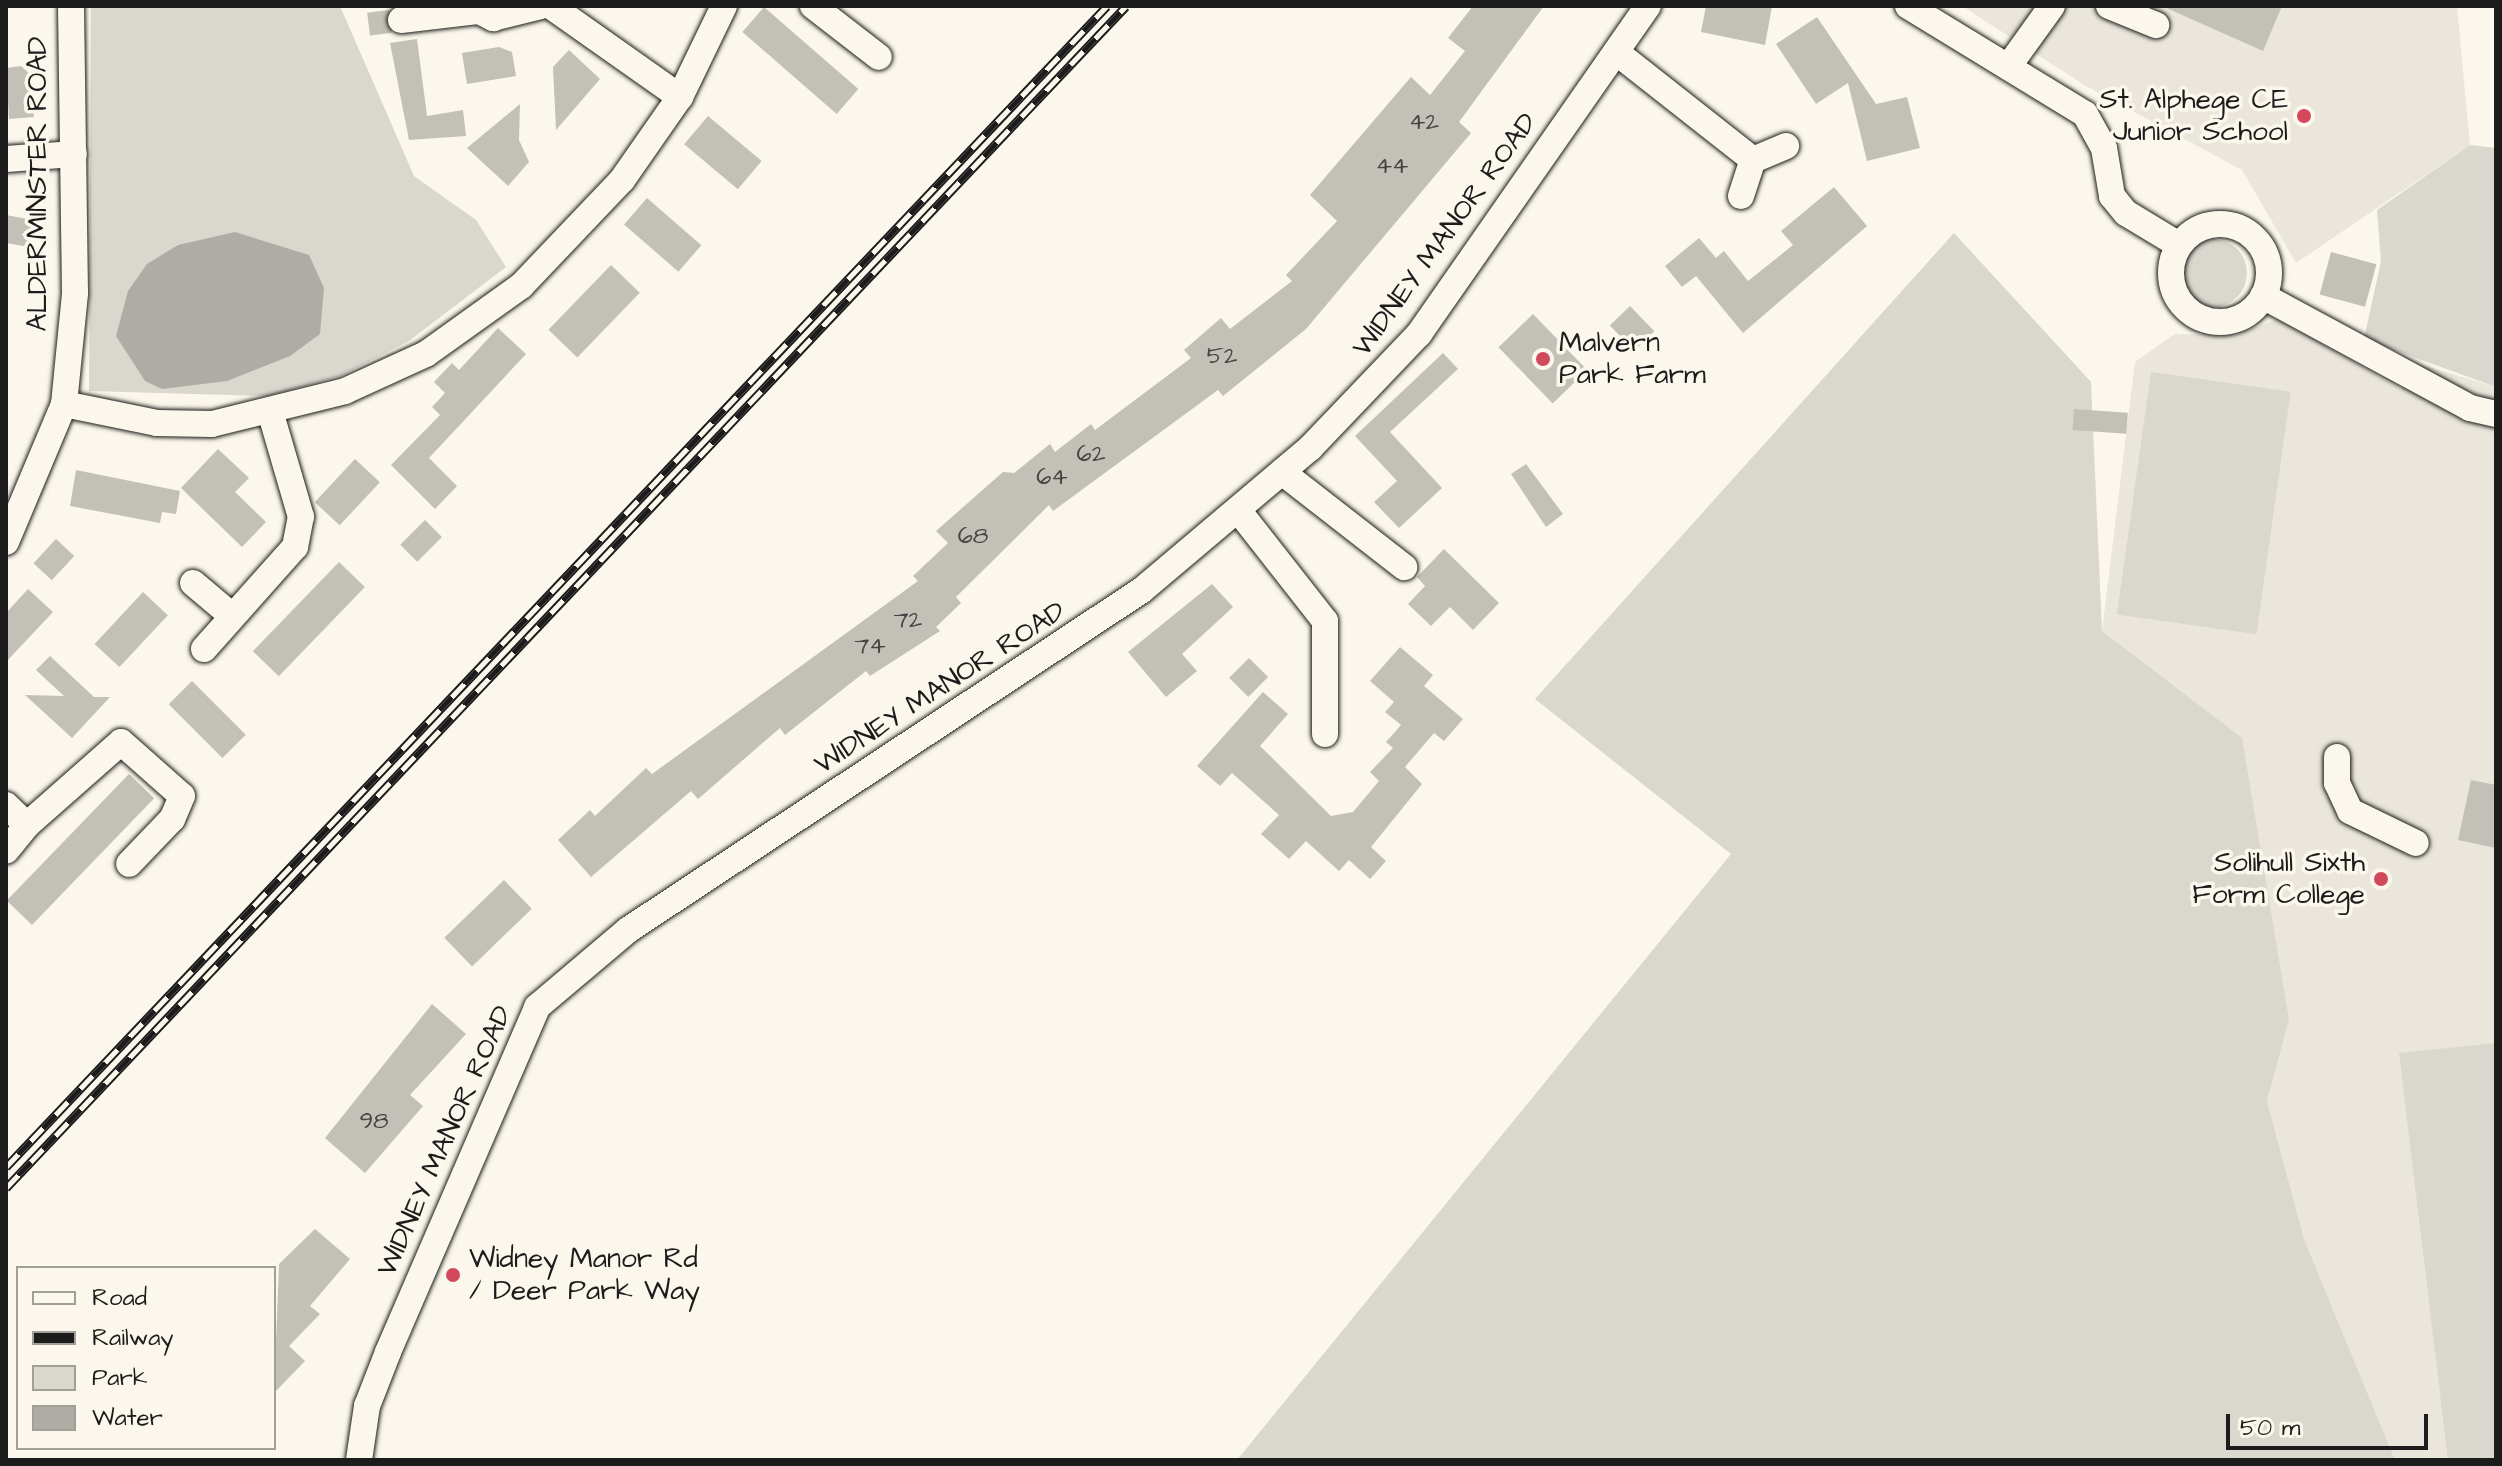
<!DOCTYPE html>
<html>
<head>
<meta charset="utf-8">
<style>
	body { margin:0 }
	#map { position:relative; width:2502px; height:1466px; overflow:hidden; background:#fbf7ec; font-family:"Architects Daughter",sans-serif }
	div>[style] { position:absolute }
	.built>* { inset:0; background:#eae6dc }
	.green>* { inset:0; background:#dad7ce; transform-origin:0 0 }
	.round { border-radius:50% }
	.water>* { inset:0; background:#afaca5 }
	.building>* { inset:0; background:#c3c0b8; transform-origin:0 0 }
	.roads { filter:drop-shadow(0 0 2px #1c1c1c) drop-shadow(0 0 2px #1c1c1c) }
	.minor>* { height:26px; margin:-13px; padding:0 13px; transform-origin:13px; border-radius:13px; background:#fbf7ec }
	.minor>.ring { margin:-13px; padding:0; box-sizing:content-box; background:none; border:26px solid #fbf7ec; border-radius:50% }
	.rail>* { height:9px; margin-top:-4.5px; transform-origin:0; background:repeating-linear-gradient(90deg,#fbf7ec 0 18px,#1c1c1c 0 36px); box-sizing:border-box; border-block:2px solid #1c1c1c }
	.dots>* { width:22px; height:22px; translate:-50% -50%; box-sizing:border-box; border:4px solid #fbf7ec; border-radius:50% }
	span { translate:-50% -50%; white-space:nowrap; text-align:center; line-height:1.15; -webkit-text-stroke:7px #fbf7ec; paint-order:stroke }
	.number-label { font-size:24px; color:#464543 }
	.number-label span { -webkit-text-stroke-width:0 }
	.poi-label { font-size:28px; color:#1c1c1c }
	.right { translate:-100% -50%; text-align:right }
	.left { translate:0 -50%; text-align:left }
	.street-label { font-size:28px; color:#1c1c1c }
	.frame { position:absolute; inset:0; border:8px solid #1c1c1c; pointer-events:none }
	.legend { position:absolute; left:16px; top:1266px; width:260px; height:184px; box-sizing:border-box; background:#fbf7ec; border:2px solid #a29f99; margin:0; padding:10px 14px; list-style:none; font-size:24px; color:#1c1c1c }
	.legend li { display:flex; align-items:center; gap:16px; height:40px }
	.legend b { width:40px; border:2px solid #a29f99 }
	.scale { position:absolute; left:2226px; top:1414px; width:202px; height:36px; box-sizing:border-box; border:4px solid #1c1c1c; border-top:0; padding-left:10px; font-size:24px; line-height:28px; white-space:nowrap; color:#1c1c1c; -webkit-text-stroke:6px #fbf7ec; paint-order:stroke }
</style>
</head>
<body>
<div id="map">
	<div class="built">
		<i style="clip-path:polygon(1962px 6px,2457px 6px,2470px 145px,2296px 263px,2242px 170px,2086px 86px)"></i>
		<i style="clip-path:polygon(2278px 319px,2401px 389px,2416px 363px,2496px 387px,2496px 1460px,2395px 1460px,2304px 1239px,2267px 1101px,2289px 1020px,2102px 631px,2135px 362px,2175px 334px,2235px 335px)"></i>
	</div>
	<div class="green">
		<i style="clip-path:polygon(91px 6px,340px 6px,414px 176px,476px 220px,506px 267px,409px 341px,340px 376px,268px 396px,89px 391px)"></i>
		<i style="clip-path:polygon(2470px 145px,2496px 148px,2496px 387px,2364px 339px,2381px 261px,2377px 210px)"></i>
		<i style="clip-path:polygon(1954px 233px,2091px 382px,2102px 631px,2242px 738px,2289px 1020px,2267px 1101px,2304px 1239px,2395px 1460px,1237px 1460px,1731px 854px,1535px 699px)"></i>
		<i class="round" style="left:2179px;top:239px;width:68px;height:68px"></i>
		<i style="left:2151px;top:372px;width:141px;height:245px;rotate:8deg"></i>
		<i style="clip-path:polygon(2496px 1043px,2496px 1460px,2448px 1460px,2399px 1053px)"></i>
	</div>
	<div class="water">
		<i style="clip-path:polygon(235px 232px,309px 255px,324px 288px,320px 334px,290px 356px,227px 381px,162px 389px,145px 381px,116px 336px,128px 291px,147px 264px,178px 245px)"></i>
	</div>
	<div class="building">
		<i style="clip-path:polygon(1473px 6px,1544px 6px,1459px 122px,1471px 133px,1306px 329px,1223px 396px,1218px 390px,1053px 511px,1049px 505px,956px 597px,961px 603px,936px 627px,940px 631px,870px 676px,866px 671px,785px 735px,780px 728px,698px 799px,691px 791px,591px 877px,558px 840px,590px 810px,595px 816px,646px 768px,652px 774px,918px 581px,913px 576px,948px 543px,936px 531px,1003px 472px,1014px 473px,1050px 444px,1055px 452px,1091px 424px,1095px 430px,1191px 358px,1184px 350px,1221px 318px,1230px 329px,1292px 281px,1286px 275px,1337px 221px,1310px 195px,1411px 77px,1430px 95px,1465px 51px,1448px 38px)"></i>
		<i style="clip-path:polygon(1706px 6px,1772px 6px,1765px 45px,1701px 32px)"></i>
		<i style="clip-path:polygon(2162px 6px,2282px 6px,2263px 51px)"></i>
		<i style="left:764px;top:7px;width:125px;height:33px;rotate:41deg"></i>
		<i style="left:389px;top:10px;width:23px;height:22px;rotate:83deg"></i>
		<i style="clip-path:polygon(1817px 17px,1876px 104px,1907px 97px,1920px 148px,1867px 161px,1848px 83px,1816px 104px,1776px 44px)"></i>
		<i style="clip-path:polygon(417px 39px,427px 116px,463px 110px,466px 136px,409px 140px,390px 43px)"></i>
		<i style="clip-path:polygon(499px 47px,512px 52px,516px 76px,467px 84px,462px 53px)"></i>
		<i style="clip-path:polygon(569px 50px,600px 79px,556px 130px,553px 67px)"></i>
		<i style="clip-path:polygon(21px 66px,30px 74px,34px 117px,9px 119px,6px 68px)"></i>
		<i style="clip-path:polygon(520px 104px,519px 140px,529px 162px,508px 186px,467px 148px)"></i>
		<i style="left:708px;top:116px;width:70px;height:37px;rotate:40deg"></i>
		<i style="clip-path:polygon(1834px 187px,1867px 226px,1743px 333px,1696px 276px,1682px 287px,1665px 266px,1699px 238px,1716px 258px,1724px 251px,1748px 281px,1793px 245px,1781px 231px)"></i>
		<i style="left:647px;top:198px;width:72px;height:35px;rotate:41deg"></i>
		<i style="clip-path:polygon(6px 215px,33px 220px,29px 247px,6px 243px)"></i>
		<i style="left:2331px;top:252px;width:47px;height:44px;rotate:15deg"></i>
		<i style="left:611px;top:265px;width:40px;height:90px;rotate:44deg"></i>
		<i style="left:1630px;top:306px;width:35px;height:28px;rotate:46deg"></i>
		<i style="left:1533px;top:314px;width:78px;height:48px;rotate:46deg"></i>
		<i style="clip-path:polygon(498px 328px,526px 354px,429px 458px,457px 486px,435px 509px,391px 465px,440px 415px,432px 407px,445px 393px,434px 382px,452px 363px,459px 370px)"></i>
		<i style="clip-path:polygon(1443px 353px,1458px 369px,1390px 432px,1442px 488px,1399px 528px,1374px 502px,1397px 481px,1355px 436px)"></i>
		<i style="left:2074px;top:409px;width:54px;height:21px;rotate:4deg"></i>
		<i style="clip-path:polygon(218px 449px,249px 478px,235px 492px,266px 522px,242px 547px,181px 488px)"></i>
		<i style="left:355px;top:459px;width:34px;height:59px;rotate:43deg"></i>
		<i style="clip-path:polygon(1526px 464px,1563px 514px,1546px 527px,1511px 474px)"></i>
		<i style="clip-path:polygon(76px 470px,180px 491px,176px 514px,162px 512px,160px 523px,70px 506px)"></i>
		<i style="left:425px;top:520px;width:24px;height:35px;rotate:45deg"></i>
		<i style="left:56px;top:539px;width:25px;height:33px;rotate:43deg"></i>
		<i style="clip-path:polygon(1444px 549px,1499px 603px,1473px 630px,1450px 607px,1431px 626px,1408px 604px,1425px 586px,1417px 577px)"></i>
		<i style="left:339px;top:562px;width:36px;height:124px;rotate:44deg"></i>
		<i style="clip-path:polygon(1212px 584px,1233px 607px,1182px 654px,1197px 671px,1166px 697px,1128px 652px)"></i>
		<i style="clip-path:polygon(28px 589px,53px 612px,6px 662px,6px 613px)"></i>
		<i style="left:143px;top:592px;width:34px;height:71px;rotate:43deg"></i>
		<i style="clip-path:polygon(1400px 647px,1433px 675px,1424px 686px,1463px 719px,1444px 741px,1434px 733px,1405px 767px,1422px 784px,1371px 847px,1386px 861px,1370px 879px,1349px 860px,1339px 871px,1306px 841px,1289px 859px,1261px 834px,1279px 815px,1232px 773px,1220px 786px,1197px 766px,1263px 692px,1288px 714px,1260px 746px,1331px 816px,1353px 812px,1379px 781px,1370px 772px,1393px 748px,1386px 742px,1401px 725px,1385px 712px,1394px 702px,1370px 681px)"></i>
		<i style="clip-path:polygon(50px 656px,94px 697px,110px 697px,72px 738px,25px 695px,64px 696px,36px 670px)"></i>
		<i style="left:1249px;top:658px;width:27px;height:28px;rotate:45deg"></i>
		<i style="left:192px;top:681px;width:76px;height:33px;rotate:45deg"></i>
		<i style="left:129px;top:774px;width:35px;height:176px;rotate:44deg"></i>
		<i style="clip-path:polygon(2471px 780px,2496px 785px,2496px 848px,2458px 840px)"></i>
		<i style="left:504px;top:880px;width:40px;height:83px;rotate:46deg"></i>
		<i style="clip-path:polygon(432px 1004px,466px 1034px,410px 1095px,423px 1106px,365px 1173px,325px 1138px)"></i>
		<i style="clip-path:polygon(315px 1229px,350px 1259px,310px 1306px,320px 1314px,289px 1346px,305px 1361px,274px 1393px,279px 1264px)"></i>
	</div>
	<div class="roads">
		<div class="minor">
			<i style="left:551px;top:6px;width:158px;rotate:35.2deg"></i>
			<i style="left:813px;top:6px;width:83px;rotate:37.7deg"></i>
			<i style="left:1908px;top:6px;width:207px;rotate:31.4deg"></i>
			<i style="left:2085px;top:114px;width:39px;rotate:61deg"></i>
			<i style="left:2104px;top:148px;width:49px;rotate:80.5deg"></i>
			<i style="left:2112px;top:196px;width:22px;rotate:51deg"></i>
			<i style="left:2126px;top:213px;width:62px;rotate:31.1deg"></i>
			<i style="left:2109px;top:6px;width:51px;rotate:22deg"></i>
			<i style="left:401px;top:20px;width:79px;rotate:-6.6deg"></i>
			<i style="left:479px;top:11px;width:16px;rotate:27deg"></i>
			<i style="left:493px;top:18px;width:49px;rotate:-14deg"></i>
			<i style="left:1616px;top:52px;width:174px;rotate:38.2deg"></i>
			<i style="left:2008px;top:67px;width:75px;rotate:-54.2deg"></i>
			<i style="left:6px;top:159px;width:68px;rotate:-4.2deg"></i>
			<i style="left:1741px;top:196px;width:38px;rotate:-72deg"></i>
			<i style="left:1753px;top:160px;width:36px;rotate:-23deg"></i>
			<i class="ring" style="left:2171px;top:224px;width:72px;height:72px"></i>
			<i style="left:2263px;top:296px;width:235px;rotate:28.4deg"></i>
			<i style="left:2470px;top:408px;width:27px;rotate:13deg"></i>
			<i style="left:64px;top:404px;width:95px;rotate:11.5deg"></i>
			<i style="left:157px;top:423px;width:55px;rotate:1deg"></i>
			<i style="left:212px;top:424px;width:137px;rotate:-13.9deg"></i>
			<i style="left:345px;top:391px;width:89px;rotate:-24.6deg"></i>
			<i style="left:426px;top:354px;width:117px;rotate:-35.6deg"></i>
			<i style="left:521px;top:286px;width:146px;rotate:-46.4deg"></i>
			<i style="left:622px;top:180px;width:101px;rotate:-55.1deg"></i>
			<i style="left:680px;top:97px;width:101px;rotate:-64.2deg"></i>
			<i style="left:1282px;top:472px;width:155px;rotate:37.9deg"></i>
			<i style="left:1238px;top:510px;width:141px;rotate:51.9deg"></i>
			<i style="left:1325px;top:621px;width:113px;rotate:90deg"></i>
			<i style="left:6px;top:542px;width:150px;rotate:-67.2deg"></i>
			<i style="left:64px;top:404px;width:112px;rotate:-84.3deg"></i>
			<i style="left:75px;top:293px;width:287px;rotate:-90.8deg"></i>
			<i style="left:193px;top:583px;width:50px;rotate:40.1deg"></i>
			<i style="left:204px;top:649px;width:137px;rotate:-48.3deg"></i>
			<i style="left:295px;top:547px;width:31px;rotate:-79deg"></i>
			<i style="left:301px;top:517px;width:110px;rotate:-106.3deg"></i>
			<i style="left:2337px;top:757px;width:26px;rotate:90deg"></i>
			<i style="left:2337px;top:783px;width:31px;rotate:65deg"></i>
			<i style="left:2350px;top:811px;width:73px;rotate:25.9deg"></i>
			<i style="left:6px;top:805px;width:29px;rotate:44deg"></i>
			<i style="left:27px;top:825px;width:33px;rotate:129deg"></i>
			<i style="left:27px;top:825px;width:125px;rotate:-41.4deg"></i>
			<i style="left:121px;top:742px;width:81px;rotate:41.5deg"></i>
			<i style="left:182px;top:796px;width:25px;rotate:113deg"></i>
			<i style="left:172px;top:819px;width:62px;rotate:133.7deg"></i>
			<i style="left:359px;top:1460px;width:55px;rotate:-81.6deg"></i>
			<i style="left:367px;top:1406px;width:58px;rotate:-68.7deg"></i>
			<i style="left:388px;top:1352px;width:376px;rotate:-66.6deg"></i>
			<i style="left:537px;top:1007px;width:119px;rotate:-40.2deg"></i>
			<i style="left:628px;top:930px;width:616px;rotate:-33.48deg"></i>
			<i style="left:1142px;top:590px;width:220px;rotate:-40.2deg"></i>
			<i style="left:1310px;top:448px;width:158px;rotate:-46.3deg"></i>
			<i style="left:1419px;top:334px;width:400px;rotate:-55.1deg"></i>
		</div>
	</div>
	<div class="rail">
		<i style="left:6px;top:1167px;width:1600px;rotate:-46.52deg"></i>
		<i style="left:6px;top:1188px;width:1628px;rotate:-46.54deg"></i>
	</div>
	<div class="dots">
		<i style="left:2304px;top:116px;background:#d1495b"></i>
		<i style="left:1543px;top:359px;background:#d1495b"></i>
		<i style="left:2381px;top:879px;background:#d1495b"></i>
		<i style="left:453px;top:1275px;background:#d1495b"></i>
	</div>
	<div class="number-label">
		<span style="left:1424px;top:123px">42</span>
		<span style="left:1392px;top:167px">44</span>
		<span style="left:1222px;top:357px">52</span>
		<span style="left:1091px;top:455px">62</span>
		<span style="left:1052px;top:478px">64</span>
		<span style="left:973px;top:537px">68</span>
		<span style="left:908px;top:621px">72</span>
		<span style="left:870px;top:647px">74</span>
		<span style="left:374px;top:1122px">98</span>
	</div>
	<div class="poi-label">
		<span class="right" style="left:2288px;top:116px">St. Alphege CE<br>Junior School</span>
		<span class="left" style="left:1559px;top:359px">Malvern<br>Park Farm</span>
		<span class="right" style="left:2365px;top:879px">Solihull Sixth<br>Form College</span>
		<span class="left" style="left:469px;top:1275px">Widney Manor Rd<br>/ Deer Park Way</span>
	</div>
	<div class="street-label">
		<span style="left:38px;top:184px;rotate:-90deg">ALDERMINSTER ROAD</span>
		<span style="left:1445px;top:235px;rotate:-54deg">WIDNEY MANOR ROAD</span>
		<span style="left:940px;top:688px;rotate:-33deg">WIDNEY MANOR ROAD</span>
		<span style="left:445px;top:1141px;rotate:-66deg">WIDNEY MANOR ROAD</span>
	</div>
	<div class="frame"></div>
	<ul class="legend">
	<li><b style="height:10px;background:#fbf7ec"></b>Road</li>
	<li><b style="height:10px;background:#1c1c1c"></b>Railway</li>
	<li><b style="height:22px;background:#dad7ce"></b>Park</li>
	<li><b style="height:22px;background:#afaca5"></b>Water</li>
	</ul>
	<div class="scale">50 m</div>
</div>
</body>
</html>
